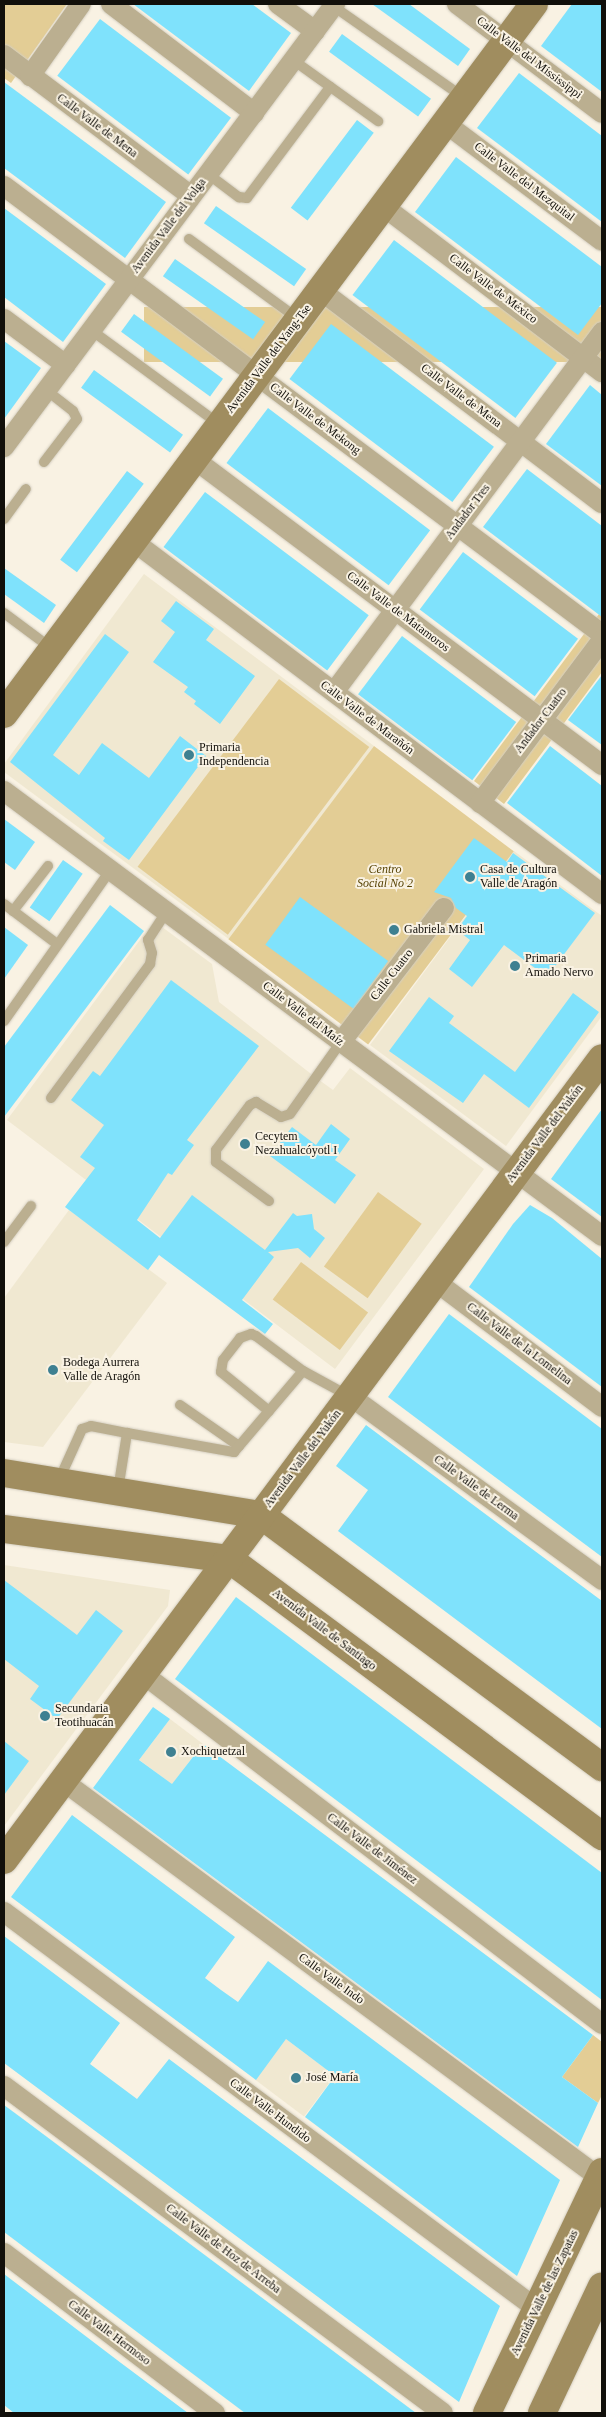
<!DOCTYPE html>
<html>
<head>
<meta charset="utf-8">
<style>
	body { margin:0 }
	#map { position:relative; width:606px; height:2417px; overflow:hidden; background:#f9f2e3; font-family:Georgia,serif }
	div>[style] { position:absolute }
	.built>* { inset:0; background:#f0e8d1; transform-origin:0 0 }
	.green>* { inset:0; background:#e3cd95; transform-origin:0 0 }
	.building>* { inset:0; background:#7fe2fc; transform-origin:0 0 }
	.roads { filter:drop-shadow(0 0 1px #d4cec0) drop-shadow(0 0 1px #d4cec0) }
	.lane>* { height:10px; margin:-5px; padding:0 5px; transform-origin:5px; border-radius:5px; background:#bbaf90 }
	.street>* { height:20px; margin:-10px; padding:0 10px; transform-origin:10px; border-radius:10px; background:#bbaf90 }
	.secondary>* { height:28px; margin:-14px; padding:0 14px; transform-origin:14px; border-radius:14px; background:#a08d5f }
	.dots>* { width:14px; height:14px; translate:-50% -50%; box-sizing:border-box; border:2px solid #f9f2e3; border-radius:50% }
	span { translate:-50% -50%; white-space:nowrap; text-align:center; line-height:1.15; -webkit-text-stroke:4px #f9f2e3; paint-order:stroke }
	.street-label { font-size:12px; color:#110f0a }
	.poi-label { font-size:12px; color:#110f0a }
	.left { translate:0 -50%; text-align:left }
	.park-label { font-size:12px; color:#574304; font-style:italic }
	.frame { position:absolute; inset:0; border:5px solid #110f0a; pointer-events:none }
</style>
</head>
<body>
<div id="map">
	<div class="built">
		<i style="clip-path:polygon(144px 574px,374px 746px,230px 940px,4px 772px,4px 764px)"></i>
		<i style="clip-path:polygon(514px 851px,602px 916px,602px 1016px,506px 1146px,370px 1045px)"></i>
		<i style="clip-path:polygon(154px 921px,212px 964px,219px 1002px,315px 1077px,333px 1090px,350px 1068px,484px 1169px,335px 1369px,7px 1120px)"></i>
		<i style="clip-path:polygon(69px 1210px,167px 1283px,43px 1447px,4px 1442px,4px 1298px)"></i>
		<i style="clip-path:polygon(4px 1565px,170px 1590px,168px 1606px,4px 1826px)"></i>
		<i style="left:170px;top:1719px;width:41px;height:51px;rotate:37deg"></i>
		<i style="left:286px;top:2039px;width:61px;height:51px;rotate:37deg"></i>
	</div>
	<div class="green">
		<i style="clip-path:polygon(4px 4px,67px 4px,11px 83px,4px 78px)"></i>
		<i style="left:602px;top:307px;width:55px;height:458px;rotate:90deg"></i>
		<i style="clip-path:polygon(602px 610px,602px 672px,504px 804px,474px 781px)"></i>
		<i style="left:279px;top:679px;width:113px;height:235px;rotate:37deg"></i>
		<i style="left:374px;top:746px;width:175px;height:242px;rotate:37deg"></i>
		<i style="left:378px;top:1192px;width:54px;height:92px;rotate:36deg"></i>
		<i style="left:301px;top:1262px;width:84px;height:47px;rotate:37deg"></i>
		<i style="clip-path:polygon(593px 2035px,602px 2042px,602px 2095px,598px 2103px,562px 2077px)"></i>
	</div>
	<div class="building">
		<i style="clip-path:polygon(133px 4px,252px 4px,291px 33px,249px 91px)"></i>
		<i style="clip-path:polygon(372px 4px,409px 4px,470px 49px,458px 66px)"></i>
		<i style="clip-path:polygon(572px 4px,602px 4px,602px 92px,541px 46px)"></i>
		<i style="left:100px;top:19px;width:164px;height:71px;rotate:37deg"></i>
		<i style="left:342px;top:34px;width:110px;height:22px;rotate:36deg"></i>
		<i style="clip-path:polygon(519px 73px,602px 136px,602px 222px,477px 128px)"></i>
		<i style="clip-path:polygon(4px 82px,166px 202px,125px 258px,4px 168px)"></i>
		<i style="left:357px;top:120px;width:21px;height:110px;rotate:37deg"></i>
		<i style="clip-path:polygon(456px 157px,602px 267px,602px 303px,578px 335px,415px 212px)"></i>
		<i style="left:216px;top:206px;width:110px;height:21px;rotate:35deg"></i>
		<i style="clip-path:polygon(4px 208px,106px 284px,63px 342px,4px 297px)"></i>
		<i style="left:394px;top:240px;width:204px;height:69px;rotate:37deg"></i>
		<i style="left:175px;top:259px;width:110px;height:21px;rotate:35deg"></i>
		<i style="left:134px;top:314px;width:110px;height:22px;rotate:36deg"></i>
		<i style="left:331px;top:324px;width:204px;height:69px;rotate:37deg"></i>
		<i style="clip-path:polygon(4px 341px,41px 368px,4px 419px)"></i>
		<i style="left:94px;top:370px;width:110px;height:22px;rotate:36deg"></i>
		<i style="clip-path:polygon(590px 385px,602px 395px,602px 486px,546px 444px)"></i>
		<i style="left:268px;top:408px;width:203px;height:69px;rotate:37deg"></i>
		<i style="clip-path:polygon(527px 469px,602px 526px,602px 617px,483px 527px)"></i>
		<i style="left:127px;top:471px;width:21px;height:111px;rotate:37deg"></i>
		<i style="left:205px;top:492px;width:205px;height:69px;rotate:37deg"></i>
		<i style="left:463px;top:552px;width:144px;height:72px;rotate:37deg"></i>
		<i style="clip-path:polygon(4px 568px,56px 605px,44px 623px,4px 594px)"></i>
		<i style="clip-path:polygon(176px 601px,214px 629px,206px 640px,255px 676px,220px 724px,194px 704px,196px 701px,184px 692px,188px 687px,153px 662px,175px 632px,161px 621px)"></i>
		<i style="clip-path:polygon(105px 634px,129px 652px,53px 755px,79px 775px,102px 743px,149px 778px,180px 736px,206px 756px,129px 860px,103px 841px,105px 838px,10px 762px)"></i>
		<i style="left:402px;top:636px;width:143px;height:73px;rotate:37deg"></i>
		<i style="clip-path:polygon(602px 675px,602px 745px,568px 720px)"></i>
		<i style="clip-path:polygon(550px 746px,602px 786px,602px 876px,507px 803px)"></i>
		<i style="clip-path:polygon(4px 819px,35px 842px,15px 870px,4px 862px)"></i>
		<i style="clip-path:polygon(474px 838px,507px 862px,513px 853px,595px 913px,547px 977px,504px 945px,472px 987px,449px 969px,470px 940px,457px 930px,467px 916px,456px 908px,451px 898px,434px 892px)"></i>
		<i style="left:63px;top:860px;width:24px;height:58px;rotate:35deg"></i>
		<i style="left:300px;top:897px;width:109px;height:59px;rotate:36deg"></i>
		<i style="clip-path:polygon(110px 905px,144px 931px,4px 1117px,4px 1047px)"></i>
		<i style="clip-path:polygon(4px 927px,28px 945px,4px 979px)"></i>
		<i style="clip-path:polygon(171px 980px,259px 1046px,187px 1140px,194px 1145px,172px 1175px,168px 1173px,137px 1220px,160px 1238px,192px 1195px,265px 1250px,293px 1213px,297px 1216px,312px 1214px,314px 1229px,325px 1238px,310px 1258px,298px 1248px,268px 1252px,274px 1257px,242px 1300px,273px 1324px,265px 1334px,159px 1255px,148px 1270px,65px 1207px,95px 1168px,80px 1157px,104px 1125px,71px 1100px,93px 1071px,100px 1076px)"></i>
		<i style="clip-path:polygon(573px 993px,599px 1012px,529px 1108px,484px 1074px,463px 1103px,389px 1051px,429px 997px,454px 1016px,449px 1023px,515px 1072px)"></i>
		<i style="clip-path:polygon(602px 1109px,602px 1217px,551px 1179px)"></i>
		<i style="clip-path:polygon(331px 1124px,350px 1139px,335px 1160px,356px 1175px,335px 1204px,270px 1156px,292px 1127px,316px 1145px)"></i>
		<i style="clip-path:polygon(530px 1205px,552px 1218px,602px 1259px,602px 1387px,469px 1287px,513px 1224px)"></i>
		<i style="clip-path:polygon(449px 1314px,602px 1429px,602px 1557px,388px 1397px)"></i>
		<i style="clip-path:polygon(366px 1425px,602px 1601px,602px 1729px,338px 1531px,368px 1490px,336px 1466px)"></i>
		<i style="clip-path:polygon(4px 1580px,77px 1635px,96px 1610px,123px 1631px,57px 1719px,30px 1699px,39px 1686px,4px 1659px)"></i>
		<i style="clip-path:polygon(236px 1597px,602px 1873px,602px 2000px,175px 1679px)"></i>
		<i style="clip-path:polygon(153px 1707px,170px 1719px,139px 1760px,172px 1784px,203px 1744px,593px 2035px,562px 2077px,598px 2103px,578px 2147px,93px 1788px)"></i>
		<i style="clip-path:polygon(4px 1741px,29px 1761px,4px 1795px)"></i>
		<i style="clip-path:polygon(72px 1815px,235px 1937px,205px 1978px,221px 1990px,238px 2002px,268px 1961px,560px 2180px,517px 2276px,305px 2117px,335px 2076px,286px 2039px,256px 2080px,11px 1897px)"></i>
		<i style="clip-path:polygon(4px 1936px,120px 2023px,90px 2064px,137px 2099px,169px 2059px,500px 2306px,459px 2402px,4px 2063px)"></i>
		<i style="clip-path:polygon(4px 2105px,23px 2119px,416px 2413px,245px 2413px,181px 2365px,4px 2232px)"></i>
		<i style="clip-path:polygon(4px 2274px,121px 2363px,188px 2413px,14px 2413px,4px 2405px)"></i>
	</div>
	<div class="roads">
		<div class="lane">
			<i style="left:333px;top:6px;width:159px;rotate:35deg"></i>
			<i style="left:293px;top:60px;width:105px;rotate:35.7deg"></i>
			<i style="left:208px;top:174px;width:39px;rotate:37deg"></i>
			<i style="left:239px;top:197px;width:8px;rotate:7deg"></i>
			<i style="left:247px;top:198px;width:139px;rotate:-53.2deg"></i>
			<i style="left:189px;top:239px;width:134px;rotate:36.2deg"></i>
			<i style="left:91px;top:330px;width:159px;rotate:36.3deg"></i>
			<i style="left:44px;top:462px;width:54px;rotate:-52.5deg"></i>
			<i style="left:77px;top:419px;width:9px;rotate:-117deg"></i>
			<i style="left:73px;top:411px;width:34px;rotate:-142deg"></i>
			<i style="left:4px;top:519px;width:37px;rotate:-54deg"></i>
			<i style="left:4px;top:613px;width:59px;rotate:36.7deg"></i>
			<i style="left:4px;top:904px;width:66px;rotate:37deg"></i>
			<i style="left:13px;top:911px;width:57px;rotate:-52.1deg"></i>
			<i style="left:4px;top:1021px;width:184px;rotate:-54.8deg"></i>
			<i style="left:51px;top:1098px;width:167px;rotate:-53.5deg"></i>
			<i style="left:150px;top:964px;width:11px;rotate:-80deg"></i>
			<i style="left:152px;top:953px;width:14px;rotate:-107deg"></i>
			<i style="left:148px;top:940px;width:33px;rotate:-57deg"></i>
			<i style="left:269px;top:1201px;width:66px;rotate:-143.7deg"></i>
			<i style="left:216px;top:1162px;width:12px;rotate:-90deg"></i>
			<i style="left:216px;top:1150px;width:56px;rotate:-52.9deg"></i>
			<i style="left:250px;top:1105px;width:7px;rotate:-27deg"></i>
			<i style="left:256px;top:1102px;width:29px;rotate:31deg"></i>
			<i style="left:281px;top:1117px;width:9px;rotate:-18deg"></i>
			<i style="left:290px;top:1114px;width:88px;rotate:-54.7deg"></i>
			<i style="left:4px;top:1242px;width:45px;rotate:-53.1deg"></i>
			<i style="left:180px;top:1405px;width:72px;rotate:34.8deg"></i>
			<i style="left:269px;top:1411px;width:62px;rotate:-140.9deg"></i>
			<i style="left:221px;top:1372px;width:12px;rotate:-81deg"></i>
			<i style="left:223px;top:1360px;width:28px;rotate:-52deg"></i>
			<i style="left:240px;top:1338px;width:12px;rotate:-20deg"></i>
			<i style="left:251px;top:1334px;width:5px;rotate:22deg"></i>
			<i style="left:256px;top:1336px;width:59px;rotate:36.7deg"></i>
			<i style="left:59px;top:1480px;width:56px;rotate:-65.7deg"></i>
			<i style="left:82px;top:1429px;width:9px;rotate:-18deg"></i>
			<i style="left:91px;top:1426px;width:37px;rotate:11deg"></i>
			<i style="left:118px;top:1490px;width:58px;rotate:-81deg"></i>
			<i style="left:127px;top:1433px;width:109px;rotate:10.1deg"></i>
			<i style="left:234px;top:1452px;width:106px;rotate:-49.6deg"></i>
			<i style="left:303px;top:1371px;width:52px;rotate:28.5deg"></i>
		</div>
		<div class="street">
			<i style="left:111px;top:4px;width:180px;rotate:37.3deg"></i>
			<i style="left:278px;top:4px;width:46px;rotate:36.1deg"></i>
			<i style="left:457px;top:4px;width:181px;rotate:36.9deg"></i>
			<i style="left:4px;top:55px;width:234px;rotate:37deg"></i>
			<i style="left:30px;top:76px;width:88px;rotate:-54.7deg"></i>
			<i style="left:445px;top:123px;width:196px;rotate:36.9deg"></i>
			<i style="left:4px;top:186px;width:747px;rotate:36.84deg"></i>
			<i style="left:383px;top:206px;width:275px;rotate:37.2deg"></i>
			<i style="left:320px;top:290px;width:353px;rotate:37.1deg"></i>
			<i style="left:4px;top:319px;width:77px;rotate:36.6deg"></i>
			<i style="left:4px;top:447px;width:553px;rotate:-53.23deg"></i>
			<i style="left:194px;top:459px;width:510px;rotate:36.87deg"></i>
			<i style="left:133px;top:541px;width:587px;rotate:36.97deg"></i>
			<i style="left:334px;top:692px;width:449px;rotate:-53.3deg"></i>
			<i style="left:4px;top:791px;width:745px;rotate:36.65deg"></i>
			<i style="left:480px;top:803px;width:204px;rotate:-53.2deg"></i>
			<i style="left:341px;top:1042px;width:169px;rotate:-52.5deg"></i>
			<i style="left:435px;top:1281px;width:209px;rotate:37deg"></i>
			<i style="left:350px;top:1396px;width:312px;rotate:36.1deg"></i>
			<i style="left:143px;top:1674px;width:577px;rotate:37.33deg"></i>
			<i style="left:63px;top:1781px;width:668px;rotate:36.48deg"></i>
			<i style="left:4px;top:1912px;width:665px;rotate:36.68deg"></i>
			<i style="left:4px;top:2086px;width:547px;rotate:36.68deg"></i>
			<i style="left:4px;top:2253px;width:265px;rotate:37.2deg"></i>
		</div>
		<div class="secondary">
			<i style="left:4px;top:714px;width:886px;rotate:-53.26deg"></i>
			<i style="left:4px;top:1473px;width:260px;rotate:9.3deg"></i>
			<i style="left:261px;top:1515px;width:424px;rotate:36.5deg"></i>
			<i style="left:4px;top:1529px;width:227px;rotate:7.6deg"></i>
			<i style="left:229px;top:1559px;width:465px;rotate:36.6deg"></i>
			<i style="left:4px;top:1860px;width:1000px;rotate:-53.29deg"></i>
			<i style="left:487px;top:2413px;width:267px;rotate:-64.5deg"></i>
			<i style="left:542px;top:2413px;width:140px;rotate:-64.7deg"></i>
		</div>
	</div>
	<div class="dots">
		<i style="left:189px;top:755px;background:#3e8091"></i>
		<i style="left:470px;top:877px;background:#3e8091"></i>
		<i style="left:394px;top:930px;background:#3e8091"></i>
		<i style="left:515px;top:966px;background:#3e8091"></i>
		<i style="left:245px;top:1144px;background:#3e8091"></i>
		<i style="left:53px;top:1370px;background:#3e8091"></i>
		<i style="left:45px;top:1716px;background:#3e8091"></i>
		<i style="left:171px;top:1752px;background:#3e8091"></i>
		<i style="left:296px;top:2078px;background:#3e8091"></i>
	</div>
	<div class="street-label">
		<span style="left:529px;top:58px;rotate:37deg">Calle Valle del Mississippi</span>
		<span style="left:97px;top:126px;rotate:37deg">Calle Valle de Mena</span>
		<span style="left:524px;top:182px;rotate:37deg">Calle Valle del Mezquital</span>
		<span style="left:169px;top:226px;rotate:-53deg">Avenida Valle del Volga</span>
		<span style="left:493px;top:289px;rotate:37deg">Calle Valle de México</span>
		<span style="left:269px;top:359px;rotate:-53deg">Avenida Valle del Yang-Tse</span>
		<span style="left:461px;top:396px;rotate:37deg">Calle Valle de Mena</span>
		<span style="left:315px;top:419px;rotate:37deg">Calle Valle de Mekong</span>
		<span style="left:468px;top:512px;rotate:-53deg">Andador Tres</span>
		<span style="left:398px;top:612px;rotate:37deg">Calle Valle de Matamoros</span>
		<span style="left:367px;top:718px;rotate:37deg">Calle Valle de Marañón</span>
		<span style="left:541px;top:721px;rotate:-53deg">Andador Cuatro</span>
		<span style="left:392px;top:975px;rotate:-52deg">Calle Cuatro</span>
		<span style="left:303px;top:1014px;rotate:37deg">Calle Valle del Maíz</span>
		<span style="left:545px;top:1134px;rotate:-53deg">Avenida Valle del Yukón</span>
		<span style="left:519px;top:1344px;rotate:37deg">Calle Valle de la Lomelina</span>
		<span style="left:303px;top:1459px;rotate:-53deg">Avenida Valle del Yukón</span>
		<span style="left:476px;top:1488px;rotate:36deg">Calle Valle de Lerma</span>
		<span style="left:324px;top:1630px;rotate:37deg">Avenida Valle de Santiago</span>
		<span style="left:372px;top:1849px;rotate:37deg">Calle Valle de Jiménez</span>
		<span style="left:331px;top:1979px;rotate:36deg">Calle Valle Indo</span>
		<span style="left:270px;top:2111px;rotate:37deg">Calle Valle Hundido</span>
		<span style="left:223px;top:2249px;rotate:37deg">Calle Valle de Hoz de Arreba</span>
		<span style="left:545px;top:2293px;rotate:-64deg">Avenida Valle de las Zapatas</span>
		<span style="left:109px;top:2333px;rotate:37deg">Calle Valle Hermoso</span>
	</div>
	<div class="poi-label">
		<span class="left" style="left:199px;top:755px">Primaria<br>Independencia</span>
		<span class="left" style="left:480px;top:877px">Casa de Cultura<br>Valle de Aragón</span>
		<span class="left" style="left:404px;top:930px">Gabriela Mistral</span>
		<span class="left" style="left:525px;top:966px">Primaria<br>Amado Nervo</span>
		<span class="left" style="left:255px;top:1144px">Cecytem<br>Nezahualcóyotl I</span>
		<span class="left" style="left:63px;top:1370px">Bodega Aurrera<br>Valle de Aragón</span>
		<span class="left" style="left:55px;top:1716px">Secundaria<br>Teotihuacán</span>
		<span class="left" style="left:181px;top:1752px">Xochiquetzal</span>
		<span class="left" style="left:306px;top:2078px">José María</span>
	</div>
	<div class="park-label">
		<span style="left:385px;top:877px">Centro<br>Social No 2</span>
	</div>
	<div class="frame"></div>
</div>
</body>
</html>
